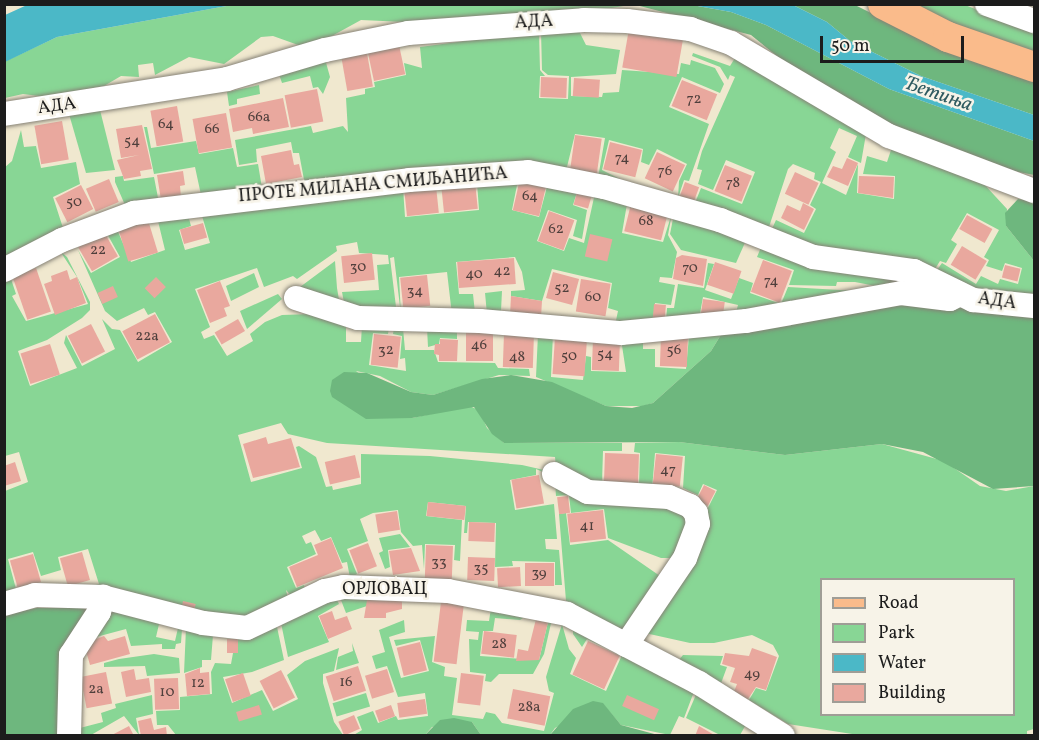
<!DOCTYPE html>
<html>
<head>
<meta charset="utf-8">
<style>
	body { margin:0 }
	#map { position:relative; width:1039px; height:740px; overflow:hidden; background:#f0e8cf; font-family:Vollkorn,serif }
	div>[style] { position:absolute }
	.green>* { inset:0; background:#88d695; transform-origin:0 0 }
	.forest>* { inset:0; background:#6eb77e }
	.water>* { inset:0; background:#4bb8c7 }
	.building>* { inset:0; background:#e9a89e; transform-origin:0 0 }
	.roads { filter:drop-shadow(0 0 2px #868276) drop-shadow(0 0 2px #868276) }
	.minor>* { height:24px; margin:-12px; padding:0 12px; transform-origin:12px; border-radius:12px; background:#fff }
	.major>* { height:30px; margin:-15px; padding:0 15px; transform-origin:15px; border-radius:15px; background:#fabb8b }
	span { translate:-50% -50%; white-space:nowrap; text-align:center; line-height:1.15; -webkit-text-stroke:5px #f7f3e8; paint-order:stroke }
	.number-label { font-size:15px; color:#4f3f3c }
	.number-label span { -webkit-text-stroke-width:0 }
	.street-label { font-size:18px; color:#1c1c1c }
	.water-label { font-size:20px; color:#2f5a60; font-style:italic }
	.frame { position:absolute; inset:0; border:6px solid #1c1c1c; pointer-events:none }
	.legend { position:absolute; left:820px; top:578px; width:195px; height:138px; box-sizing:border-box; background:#f7f3e8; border:2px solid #9f9d96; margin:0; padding:8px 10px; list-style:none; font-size:18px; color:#1c1c1c }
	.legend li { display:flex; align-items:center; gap:12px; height:30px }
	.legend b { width:30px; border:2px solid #9f9d96 }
	.scale { position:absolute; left:820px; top:36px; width:144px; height:27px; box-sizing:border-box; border:3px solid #1c1c1c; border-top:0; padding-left:8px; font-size:18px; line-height:21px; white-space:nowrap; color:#1c1c1c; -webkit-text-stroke:4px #f7f3e8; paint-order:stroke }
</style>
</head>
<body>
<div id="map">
	<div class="green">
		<i style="clip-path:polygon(636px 4px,599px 10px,405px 22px,361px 20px,321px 42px,301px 46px,273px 36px,261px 37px,224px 64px,189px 57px,155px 75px,153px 63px,138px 65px,139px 77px,121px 76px,104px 86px,47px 97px,23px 94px,5px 98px,4px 62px,57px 37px,232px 5px)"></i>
		<i style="clip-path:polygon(914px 5px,965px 5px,1034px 32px,1034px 52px,967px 29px)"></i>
		<i style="clip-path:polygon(539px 31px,540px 70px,545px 76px,540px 76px,539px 98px,568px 99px,569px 76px,548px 75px,542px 70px,541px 31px,579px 31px,586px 45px,620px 50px,616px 74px,571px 77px,571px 96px,602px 97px,603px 93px,619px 92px,622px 70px,679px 74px,681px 63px,690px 65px,691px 60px,715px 68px,724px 84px,720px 93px,682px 77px,669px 107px,709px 124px,689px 181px,684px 180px,678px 198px,679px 181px,687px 164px,657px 149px,649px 165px,641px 162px,643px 149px,609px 140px,602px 170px,620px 179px,598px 178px,605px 138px,575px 134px,566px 171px,305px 185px,299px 153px,293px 153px,291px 142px,256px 149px,257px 162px,239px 165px,235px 140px,311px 126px,313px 133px,343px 126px,348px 132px,346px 98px,365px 94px,365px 89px,375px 87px,374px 82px,406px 75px,404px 63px,422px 68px,420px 47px)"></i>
		<i style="clip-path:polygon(693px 53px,730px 66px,735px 58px,866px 134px,861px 163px,848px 157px,857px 136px,839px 128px,830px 148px,836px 152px,822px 183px,846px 195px,858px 164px,857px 193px,894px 199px,895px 176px,863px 174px,867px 156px,887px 162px,892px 147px,983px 183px,1007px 209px,1006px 226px,1034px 261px,1034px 298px,991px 296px,937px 270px,942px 263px,976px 284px,981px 276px,998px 284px,1000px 279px,1018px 284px,1022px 268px,1005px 263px,1002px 271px,986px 266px,989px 260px,984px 257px,999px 230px,967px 213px,951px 240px,957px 244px,946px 263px,940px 261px,935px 269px,831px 252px,771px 231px,776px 220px,804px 233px,816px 209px,810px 205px,821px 182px,814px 179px,815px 173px,793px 164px,788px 169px,768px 230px,695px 203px,701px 188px,742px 204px,755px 172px,726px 160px,713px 190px,698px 184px,702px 170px,697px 169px,702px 151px,735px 77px,730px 75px,728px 80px,720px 67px,692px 56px)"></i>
		<i style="clip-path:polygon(325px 59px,330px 77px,323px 94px,318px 87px,313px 88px,310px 76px,282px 83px,279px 74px)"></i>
		<i style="clip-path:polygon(259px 85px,260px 94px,237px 99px,237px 104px,229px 106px,227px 92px)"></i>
		<i style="clip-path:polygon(100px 110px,115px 170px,86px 173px,69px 114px)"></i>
		<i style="clip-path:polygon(144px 127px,147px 127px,151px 148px,196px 141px,199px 154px,233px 148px,237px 167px,258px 164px,262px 188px,201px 195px,195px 167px,154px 174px)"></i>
		<i style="clip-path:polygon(21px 130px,24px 147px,36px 146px,41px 168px,76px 162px,80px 184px,53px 197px,64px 231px,4px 261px,4px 168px,12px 161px)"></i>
		<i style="clip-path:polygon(123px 176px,124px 181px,154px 177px,159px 203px,125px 205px,115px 182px,115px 177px)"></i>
		<i style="clip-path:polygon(518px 180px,512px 210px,539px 217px,548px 183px,578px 189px,573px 205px,587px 210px,582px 239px,573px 236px,577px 220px,548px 210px,537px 241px,564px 251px,569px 238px,584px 243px,595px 193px,627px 204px,622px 233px,663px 242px,672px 213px,668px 235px,677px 252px,672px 278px,660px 277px,659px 282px,675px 285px,671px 305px,655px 303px,653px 321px,615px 325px,618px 311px,608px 308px,612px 283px,552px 269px,542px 301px,511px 296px,511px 291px,525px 290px,522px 272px,515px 257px,456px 262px,459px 294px,473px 294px,475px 313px,452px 315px,447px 272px,399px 277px,401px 315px,394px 257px,390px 258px,397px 315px,345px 308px,342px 292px,379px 290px,377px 265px,389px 264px,388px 255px,359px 253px,357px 242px,336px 246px,337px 251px,297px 279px,293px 276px,264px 287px,257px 268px,195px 289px,210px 327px,201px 332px,204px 339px,214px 335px,227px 356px,253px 341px,250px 334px,265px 322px,282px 315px,311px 314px,346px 325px,346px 342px,361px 342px,362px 325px,389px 327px,388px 334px,373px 333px,369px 365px,406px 371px,405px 358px,400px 359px,402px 336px,393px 334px,394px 327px,403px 328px,405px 350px,434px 350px,438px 362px,495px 363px,498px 368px,529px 369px,530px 376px,499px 375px,433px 395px,411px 392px,380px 376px,356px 371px,412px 418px,469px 406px,479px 410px,487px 428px,504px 443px,622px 443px,622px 451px,603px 451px,602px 483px,598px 488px,556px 468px,555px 457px,327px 443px,288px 434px,281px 423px,238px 435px,251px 482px,302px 468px,296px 447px,299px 446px,316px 457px,326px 487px,332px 486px,333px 490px,361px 484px,361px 454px,430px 456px,522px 465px,544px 470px,547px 474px,536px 469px,536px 475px,510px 480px,515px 510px,554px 504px,557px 539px,545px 539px,546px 549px,559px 550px,562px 585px,555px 585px,555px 562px,512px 561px,513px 566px,495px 567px,496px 523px,468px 522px,467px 533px,464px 533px,466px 506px,428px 502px,426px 516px,462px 520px,460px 561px,454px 560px,455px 545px,425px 544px,424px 569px,422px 545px,413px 546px,401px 532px,398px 510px,373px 513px,360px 519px,368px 541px,347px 549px,357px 574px,350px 578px,347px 562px,342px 563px,331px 537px,321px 541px,315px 530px,302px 536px,306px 544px,311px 542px,316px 554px,287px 567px,296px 588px,304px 585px,306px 592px,294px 599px,286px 590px,289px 602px,248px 622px,75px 590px,99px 584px,88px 549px,58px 557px,61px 570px,41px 576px,33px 552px,8px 559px,16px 589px,5px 597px,5px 491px,28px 482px,19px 452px,5px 456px,5px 279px,10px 276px,16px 294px,12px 296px,26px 321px,88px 304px,77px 277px,60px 251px,67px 257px,90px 302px,90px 310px,82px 318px,47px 340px,18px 351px,30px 386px,77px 368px,64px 343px,66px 335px,82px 366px,115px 349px,102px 319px,112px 329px,120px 330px,138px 362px,172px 342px,155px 312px,148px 315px,144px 308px,117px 321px,105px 311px,78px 250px,91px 273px,120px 257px,105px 230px,116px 227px,131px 262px,165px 250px,157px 217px,187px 211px,191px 226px,179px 230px,185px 250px,210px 243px,200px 209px,403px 188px,405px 217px,479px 210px,477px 182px)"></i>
		<i style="clip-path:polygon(674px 214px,747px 238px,736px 263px,681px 250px,670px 234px)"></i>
		<i style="clip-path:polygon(762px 245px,916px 279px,886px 288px,855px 282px,837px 282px,836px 286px,789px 285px,794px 270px,757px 257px)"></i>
		<i style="clip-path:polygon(335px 261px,337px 288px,340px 306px,300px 287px)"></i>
		<i style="clip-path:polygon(708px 263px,714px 264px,705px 290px,731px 299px,739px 278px,753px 283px,750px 293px,781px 304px,788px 287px,857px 291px,735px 316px,738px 305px,703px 297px,699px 319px,666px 322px,667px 308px,674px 308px,678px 284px,704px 288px)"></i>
		<i style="clip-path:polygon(254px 273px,259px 287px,231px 301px,226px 286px)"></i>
		<i style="clip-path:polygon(502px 291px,501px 311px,487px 314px,485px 293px)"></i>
		<i style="clip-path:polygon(278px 294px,282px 299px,247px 329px,240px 311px)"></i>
		<i style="clip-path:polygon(427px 328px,457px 328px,457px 339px,440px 338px,439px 344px,428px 347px)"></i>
		<i style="clip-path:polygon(722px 333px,711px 351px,653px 403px,643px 406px,606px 406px,536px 377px,538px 334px,553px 334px,551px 377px,583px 380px,586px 356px,591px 357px,591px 371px,626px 372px,621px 339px,643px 337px,643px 349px,655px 349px,655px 367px,686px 369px,689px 336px)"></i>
		<i style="clip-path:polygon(evenodd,679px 442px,785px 455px,882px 444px,944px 461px,980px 486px,1006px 491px,1034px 486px,1034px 729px,1027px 731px,1027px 736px,865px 736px,788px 724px,749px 700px,756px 688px,766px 691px,779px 656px,773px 645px,752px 635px,714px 643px,690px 643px,645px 633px,717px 490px,703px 484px,698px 495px,683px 488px,685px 456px,655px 453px,652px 489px,639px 485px,640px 453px,634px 452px,635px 443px,679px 442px,822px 580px,1014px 580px,1014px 714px,822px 714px,822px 580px)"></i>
		<i style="clip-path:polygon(555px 482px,588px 495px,689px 513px,677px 558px,661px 558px,608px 538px,604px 509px,571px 513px,569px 495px,556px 496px)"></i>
		<i style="clip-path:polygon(566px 513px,570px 545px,608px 540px,660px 576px,629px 632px,605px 624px,566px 601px,559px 514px)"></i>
		<i style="clip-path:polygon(400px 534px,410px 547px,388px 550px,390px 567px,385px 569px,379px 553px,383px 551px,379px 538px)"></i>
		<i style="clip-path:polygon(367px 592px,367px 606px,346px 613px,339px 595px)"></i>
		<i style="clip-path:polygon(335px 596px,339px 604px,318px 616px,329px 642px,288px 657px,281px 623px)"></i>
		<i style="clip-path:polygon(111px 606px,160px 620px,156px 637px,175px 641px,178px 628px,182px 629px,181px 643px,176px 644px,175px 649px,162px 649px,162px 644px,131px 646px,126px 629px,96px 637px)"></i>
		<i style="clip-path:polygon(491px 608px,526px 616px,520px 620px,495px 618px,493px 631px,483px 631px,480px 656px,539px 660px,549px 618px,552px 619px,544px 654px,533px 674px,499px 674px,491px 682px,485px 681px,486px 674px,470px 672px,469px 639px,478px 640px,479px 632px,466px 631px,467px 620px,489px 621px)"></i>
		<i style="clip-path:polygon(404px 620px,405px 632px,389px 637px,401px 678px,429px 671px,420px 640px,396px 646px,394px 640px,435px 636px,432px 662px,445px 667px,444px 676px,457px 678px,452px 715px,483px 719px,486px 712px,495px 714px,502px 723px,544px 731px,554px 693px,549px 691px,546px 677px,562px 624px,569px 649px,576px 658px,570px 674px,606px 691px,622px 655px,587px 639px,582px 647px,573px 634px,573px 626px,695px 689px,684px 718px,679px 716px,670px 735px,621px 725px,603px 704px,555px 728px,550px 735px,481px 735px,472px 722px,432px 727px,425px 735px,352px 736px,362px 730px,357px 717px,373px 711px,378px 723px,396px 716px,398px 720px,428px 716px,425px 693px,398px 697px,387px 666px,376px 669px,372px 656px,385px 652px,379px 630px)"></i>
		<i style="clip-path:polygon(277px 627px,284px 660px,252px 672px,223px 677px,232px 703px,262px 690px,273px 711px,298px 699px,287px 675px,305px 661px,339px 648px,334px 671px,323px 674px,323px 683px,334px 722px,343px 735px,176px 735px,168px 725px,157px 725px,156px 711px,180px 710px,180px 697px,212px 694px,211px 672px,215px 663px,231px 664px,233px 653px,238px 653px,238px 639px)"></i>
		<i style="clip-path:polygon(186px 628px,213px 635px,211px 660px,202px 660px,202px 667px,184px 673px)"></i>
		<i style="clip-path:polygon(352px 643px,359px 663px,336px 670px,338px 657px,353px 651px)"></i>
		<i style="clip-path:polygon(154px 654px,179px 658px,180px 673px,147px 676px,145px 666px,104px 667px,104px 663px,119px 659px)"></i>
		<i style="clip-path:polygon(683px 655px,723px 656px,720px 665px,727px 667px,720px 686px,678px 661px)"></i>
		<i style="clip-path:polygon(698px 690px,748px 721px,740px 735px,720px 735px,686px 718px)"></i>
		<i style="left:366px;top:693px;width:14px;height:35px;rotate:73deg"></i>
		<i style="clip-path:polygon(152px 695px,153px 714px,136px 718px,139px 735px,124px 716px,91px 735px,76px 736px,76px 729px,103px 722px,101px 713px,116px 708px,115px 704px)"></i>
	</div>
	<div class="forest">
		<i style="clip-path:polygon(636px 5px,692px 5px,731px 12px,766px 25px,889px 89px,1034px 141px,1034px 175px,1009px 170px,895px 130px,788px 65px,751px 35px)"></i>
		<i style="clip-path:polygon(793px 5px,855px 5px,949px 52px,1034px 81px,1034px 115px,921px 76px,850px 41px,827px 22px)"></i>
		<i style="clip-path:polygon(1018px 199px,1034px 201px,1034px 261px,1006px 226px,1005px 213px)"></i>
		<i style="clip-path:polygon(900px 299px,1034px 315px,1034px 486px,993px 489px,923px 452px,882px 444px,785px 455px,679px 442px,504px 443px,492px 434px,474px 407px,412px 418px,366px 419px,332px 397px,330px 391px,332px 380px,344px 372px,367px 373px,411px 392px,433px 395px,482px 379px,511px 375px,552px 382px,606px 406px,632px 408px,653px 403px,711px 351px,722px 333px)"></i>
		<i style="clip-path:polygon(36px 608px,92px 608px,64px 735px,5px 736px,5px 615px)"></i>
		<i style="clip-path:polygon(593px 701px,603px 703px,621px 725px,658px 735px,550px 735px,573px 709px)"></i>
		<i style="clip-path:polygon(454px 718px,472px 722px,481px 735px,425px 735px,440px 720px)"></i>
	</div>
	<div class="water">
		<i style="clip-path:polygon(27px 5px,27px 4px,232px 5px,57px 37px,5px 62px,5px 15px)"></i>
		<i style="clip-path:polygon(692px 5px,793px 5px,827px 22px,850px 41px,921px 76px,1034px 115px,1034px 141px,889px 89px,766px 25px,731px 12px)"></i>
	</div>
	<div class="building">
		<i style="left:629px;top:29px;width:55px;height:39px;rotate:10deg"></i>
		<i style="left:399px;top:45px;width:30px;height:32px;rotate:78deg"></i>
		<i style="left:367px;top:53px;width:34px;height:26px;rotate:80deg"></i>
		<i style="left:541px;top:77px;width:26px;height:20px;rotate:2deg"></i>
		<i style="left:574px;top:78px;width:26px;height:18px;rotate:4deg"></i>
		<i style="left:682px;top:80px;width:38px;height:28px;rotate:22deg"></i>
		<i style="left:317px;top:89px;width:33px;height:33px;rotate:79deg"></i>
		<i style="clip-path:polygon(283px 98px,289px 127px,253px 134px,252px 128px,233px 132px,229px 109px)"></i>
		<i style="left:177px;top:106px;width:36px;height:27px;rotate:80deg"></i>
		<i style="left:226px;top:113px;width:35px;height:34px;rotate:80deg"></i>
		<i style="left:62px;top:121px;width:39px;height:28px;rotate:80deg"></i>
		<i style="clip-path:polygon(142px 125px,152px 169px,140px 171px,141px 176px,124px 179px,117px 160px,139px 155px,121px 158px,116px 129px)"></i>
		<i style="left:575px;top:135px;width:27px;height:36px;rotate:8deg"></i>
		<i style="left:610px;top:142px;width:33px;height:28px;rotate:14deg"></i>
		<i style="clip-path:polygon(291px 150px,294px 165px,299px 164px,302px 177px,266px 184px,261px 156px)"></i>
		<i style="left:657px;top:152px;width:31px;height:29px;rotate:25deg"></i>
		<i style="clip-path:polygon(847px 158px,858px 163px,848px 186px,827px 177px,833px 166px,842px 169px)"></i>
		<i style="left:725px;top:165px;width:29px;height:28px;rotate:22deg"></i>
		<i style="clip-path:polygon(183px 171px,185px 185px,180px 186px,181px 197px,161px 200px,157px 175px)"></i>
		<i style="left:795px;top:172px;width:26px;height:24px;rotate:25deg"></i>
		<i style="clip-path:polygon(859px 176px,894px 177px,893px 198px,858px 193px)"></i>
		<i style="left:109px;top:179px;width:25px;height:25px;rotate:67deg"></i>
		<i style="left:520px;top:179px;width:27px;height:32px;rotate:13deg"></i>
		<i style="left:475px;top:182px;width:27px;height:34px;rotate:84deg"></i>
		<i style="left:685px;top:182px;width:15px;height:16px;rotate:20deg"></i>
		<i style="left:81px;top:185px;width:27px;height:29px;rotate:63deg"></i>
		<i style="left:436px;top:186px;width:27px;height:32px;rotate:84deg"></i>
		<i style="left:578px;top:189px;width:15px;height:16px;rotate:16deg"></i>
		<i style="clip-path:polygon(803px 203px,814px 209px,804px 230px,781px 218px,787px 205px,800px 211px)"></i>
		<i style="left:631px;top:204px;width:38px;height:28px;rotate:14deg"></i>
		<i style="left:549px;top:211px;width:27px;height:32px;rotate:20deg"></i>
		<i style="left:967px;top:215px;width:29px;height:16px;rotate:29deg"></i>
		<i style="left:148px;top:220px;width:34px;height:31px;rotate:73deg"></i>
		<i style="left:203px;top:223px;width:15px;height:24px;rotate:74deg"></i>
		<i style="left:104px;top:232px;width:28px;height:30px;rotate:60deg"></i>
		<i style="left:590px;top:234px;width:23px;height:23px;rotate:13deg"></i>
		<i style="left:962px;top:246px;width:29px;height:22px;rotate:31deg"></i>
		<i style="left:372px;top:253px;width:27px;height:31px;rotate:84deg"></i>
		<i style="clip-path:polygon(682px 255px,707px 259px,703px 286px,673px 279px,676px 258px)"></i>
		<i style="left:514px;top:258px;width:26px;height:57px;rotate:86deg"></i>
		<i style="left:763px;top:260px;width:31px;height:34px;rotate:21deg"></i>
		<i style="left:715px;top:262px;width:28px;height:24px;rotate:19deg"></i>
		<i style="left:1005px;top:265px;width:16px;height:13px;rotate:14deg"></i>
		<i style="left:36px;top:268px;width:46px;height:25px;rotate:71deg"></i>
		<i style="clip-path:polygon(67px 270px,70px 280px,77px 277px,86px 303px,55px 315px,44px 284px,52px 281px,51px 276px)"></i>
		<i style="left:553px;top:272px;width:27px;height:27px;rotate:15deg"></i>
		<i style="left:427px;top:275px;width:31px;height:27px;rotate:84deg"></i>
		<i style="left:156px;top:277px;width:14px;height:16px;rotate:45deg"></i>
		<i style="left:581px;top:279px;width:30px;height:33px;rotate:9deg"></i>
		<i style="clip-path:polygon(220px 281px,230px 306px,224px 308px,227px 316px,210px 323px,197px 290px)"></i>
		<i style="left:113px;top:286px;width:12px;height:17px;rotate:66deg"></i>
		<i style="clip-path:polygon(511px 296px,542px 301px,541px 317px,510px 315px)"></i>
		<i style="left:703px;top:299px;width:22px;height:16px;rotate:8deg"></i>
		<i style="left:654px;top:304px;width:12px;height:17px;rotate:5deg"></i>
		<i style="left:155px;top:314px;width:32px;height:37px;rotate:62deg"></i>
		<i style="left:238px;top:319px;width:14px;height:27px;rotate:60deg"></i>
		<i style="left:91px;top:324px;width:31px;height:26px;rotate:63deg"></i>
		<i style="left:466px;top:330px;width:27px;height:31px"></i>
		<i style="left:504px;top:333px;width:30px;height:34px;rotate:2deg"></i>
		<i style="left:374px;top:334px;width:27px;height:31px;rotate:6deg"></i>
		<i style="left:661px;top:335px;width:27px;height:31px;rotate:2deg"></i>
		<i style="left:555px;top:338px;width:32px;height:36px;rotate:4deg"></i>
		<i style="left:593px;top:338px;width:27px;height:32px;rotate:2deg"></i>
		<i style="clip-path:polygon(440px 339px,458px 340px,457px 361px,439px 361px,439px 355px,434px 354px,435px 344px,440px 344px)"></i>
		<i style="left:50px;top:344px;width:32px;height:31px;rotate:72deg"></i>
		<i style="clip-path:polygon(266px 437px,268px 444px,291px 438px,300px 467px,253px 478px,243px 444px)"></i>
		<i style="left:605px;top:453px;width:34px;height:30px;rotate:2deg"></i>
		<i style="left:656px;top:454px;width:27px;height:30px;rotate:6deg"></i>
		<i style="left:355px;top:455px;width:23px;height:31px;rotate:77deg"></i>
		<i style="clip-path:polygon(15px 462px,21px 481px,4px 486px,4px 466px)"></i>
		<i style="left:539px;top:475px;width:29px;height:28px;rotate:80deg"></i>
		<i style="left:704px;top:485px;width:13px;height:17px;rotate:27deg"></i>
		<i style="left:568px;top:496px;width:17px;height:11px;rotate:83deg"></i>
		<i style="left:428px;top:502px;width:38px;height:14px;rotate:6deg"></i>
		<i style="left:603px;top:510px;width:29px;height:36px;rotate:84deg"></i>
		<i style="left:397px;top:511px;width:19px;height:22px;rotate:81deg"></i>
		<i style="left:469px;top:522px;width:26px;height:19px;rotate:2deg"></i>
		<i style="clip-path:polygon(331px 538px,343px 568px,297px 587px,289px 567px,318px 555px,314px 545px)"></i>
		<i style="left:368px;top:543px;width:25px;height:20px;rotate:69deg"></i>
		<i style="left:426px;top:545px;width:27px;height:34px;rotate:2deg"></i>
		<i style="clip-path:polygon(411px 548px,420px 571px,393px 575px,389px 551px)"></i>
		<i style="left:82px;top:552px;width:29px;height:23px;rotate:74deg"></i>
		<i style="left:33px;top:554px;width:29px;height:24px;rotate:74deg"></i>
		<i style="left:468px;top:557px;width:27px;height:23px;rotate:2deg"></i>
		<i style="left:525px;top:563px;width:29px;height:23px"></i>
		<i style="left:520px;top:567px;width:19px;height:23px;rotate:87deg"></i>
		<i style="clip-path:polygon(368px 594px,402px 594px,402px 609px,386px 613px,386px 618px,364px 618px)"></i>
		<i style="left:183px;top:601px;width:13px;height:7px;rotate:13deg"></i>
		<i style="left:441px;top:602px;width:23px;height:60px;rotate:7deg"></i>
		<i style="clip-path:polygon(332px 611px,335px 620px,347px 616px,352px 629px,328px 639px,319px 616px)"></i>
		<i style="clip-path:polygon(537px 615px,549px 618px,539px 660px,516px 661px,518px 649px,528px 651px)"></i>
		<i style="left:484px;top:631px;width:33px;height:23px;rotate:7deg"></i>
		<i style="clip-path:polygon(104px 636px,108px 641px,125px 636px,130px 654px,90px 665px,84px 644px)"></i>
		<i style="left:227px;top:639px;width:11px;height:14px"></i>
		<i style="left:588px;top:641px;width:35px;height:37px;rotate:25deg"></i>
		<i style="left:420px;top:642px;width:29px;height:24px;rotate:76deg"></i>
		<i style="clip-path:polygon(752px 648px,777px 657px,766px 690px,756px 687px,748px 699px,733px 694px,737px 684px,730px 682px,735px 668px,722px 664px,725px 653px,749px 656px)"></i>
		<i style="left:358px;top:666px;width:26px;height:34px;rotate:72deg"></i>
		<i style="clip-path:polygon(200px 668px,200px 673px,209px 672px,210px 694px,187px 696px,185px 674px)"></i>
		<i style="clip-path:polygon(134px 669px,136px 680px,149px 678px,151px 692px,126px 697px,121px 672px)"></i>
		<i style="left:387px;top:669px;width:24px;height:23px;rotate:73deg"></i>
		<i style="left:281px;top:670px;width:31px;height:24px;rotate:63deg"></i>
		<i style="left:106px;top:672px;width:32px;height:26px;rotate:79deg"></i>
		<i style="left:243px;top:673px;width:24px;height:19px;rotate:71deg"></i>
		<i style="left:461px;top:673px;width:23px;height:30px;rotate:7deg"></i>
		<i style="left:178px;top:678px;width:31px;height:24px;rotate:88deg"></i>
		<i style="left:513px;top:689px;width:38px;height:30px;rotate:11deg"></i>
		<i style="left:627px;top:695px;width:35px;height:12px;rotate:24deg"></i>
		<i style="left:425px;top:699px;width:15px;height:28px;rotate:82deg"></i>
		<i style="left:259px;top:705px;width:10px;height:24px;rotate:73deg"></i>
		<i style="left:391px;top:705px;width:12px;height:17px;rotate:70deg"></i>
		<i style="left:354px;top:715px;width:15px;height:17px;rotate:67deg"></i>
		<i style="clip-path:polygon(151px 718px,154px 730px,166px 727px,167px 736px,141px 736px,138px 721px)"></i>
		<i style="clip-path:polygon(129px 726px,134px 736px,110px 736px)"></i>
		<i style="clip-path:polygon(699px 726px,716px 736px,695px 736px)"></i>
	</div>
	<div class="roads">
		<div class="minor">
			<i style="left:987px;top:4px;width:50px;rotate:19.9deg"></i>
			<i style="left:4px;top:114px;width:226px;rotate:-8.9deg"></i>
			<i style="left:227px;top:79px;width:102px;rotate:-16.5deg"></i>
			<i style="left:325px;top:50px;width:85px;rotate:-11.6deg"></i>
			<i style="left:408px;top:33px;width:176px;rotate:-4.2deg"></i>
			<i style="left:584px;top:20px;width:43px;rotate:1.3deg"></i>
			<i style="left:627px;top:21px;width:64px;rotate:7.2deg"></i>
			<i style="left:690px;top:29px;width:43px;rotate:18.9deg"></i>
			<i style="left:731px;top:43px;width:183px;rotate:30.5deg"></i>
			<i style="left:889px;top:136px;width:155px;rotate:20.8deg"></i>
			<i style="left:4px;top:270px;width:65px;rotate:-27.3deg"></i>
			<i style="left:62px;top:240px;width:77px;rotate:-20.6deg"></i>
			<i style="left:134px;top:213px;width:277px;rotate:-6.8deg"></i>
			<i style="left:409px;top:180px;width:119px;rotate:-3.8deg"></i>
			<i style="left:528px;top:172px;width:77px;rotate:11.2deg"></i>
			<i style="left:604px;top:187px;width:121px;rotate:15.9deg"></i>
			<i style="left:720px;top:220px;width:100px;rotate:21.7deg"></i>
			<i style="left:813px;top:257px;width:102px;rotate:7.9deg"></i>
			<i style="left:914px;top:271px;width:66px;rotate:26.2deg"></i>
			<i style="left:973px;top:300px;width:61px;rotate:5.6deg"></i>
			<i style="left:296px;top:298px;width:65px;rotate:17.9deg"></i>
			<i style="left:358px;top:318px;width:122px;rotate:1.4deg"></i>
			<i style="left:480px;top:321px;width:142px;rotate:4.9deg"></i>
			<i style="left:621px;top:333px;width:126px;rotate:-5.5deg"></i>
			<i style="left:746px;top:321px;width:158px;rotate:-10.2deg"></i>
			<i style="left:901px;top:293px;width:49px;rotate:7deg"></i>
			<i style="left:950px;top:299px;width:11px;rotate:-27deg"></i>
			<i style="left:554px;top:474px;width:38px;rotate:28deg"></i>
			<i style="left:588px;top:492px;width:81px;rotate:3.5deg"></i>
			<i style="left:669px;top:497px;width:23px;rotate:23deg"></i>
			<i style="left:690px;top:506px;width:9px;rotate:49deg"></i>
			<i style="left:696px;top:513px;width:11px;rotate:80deg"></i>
			<i style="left:698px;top:524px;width:36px;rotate:111deg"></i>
			<i style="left:685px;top:558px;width:105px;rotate:124.1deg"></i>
			<i style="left:4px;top:604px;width:32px;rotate:-16deg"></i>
			<i style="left:35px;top:595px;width:68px;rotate:1.7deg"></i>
			<i style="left:103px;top:597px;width:103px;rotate:14.6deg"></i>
			<i style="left:203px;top:623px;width:44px;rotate:6.5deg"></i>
			<i style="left:247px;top:628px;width:86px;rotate:-25.4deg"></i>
			<i style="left:325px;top:591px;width:19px;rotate:-12deg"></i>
			<i style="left:344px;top:587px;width:104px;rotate:2.2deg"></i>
			<i style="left:448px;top:591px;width:121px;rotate:10.9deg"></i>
			<i style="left:567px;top:614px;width:149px;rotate:27.6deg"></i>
			<i style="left:699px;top:683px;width:99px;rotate:32.2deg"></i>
			<i style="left:69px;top:736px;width:81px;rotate:-88.6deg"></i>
			<i style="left:71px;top:655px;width:51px;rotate:-56.9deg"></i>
			<i style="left:99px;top:612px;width:16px;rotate:-75deg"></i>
		</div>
		<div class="major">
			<i style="left:883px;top:4px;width:73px;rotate:26.9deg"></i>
			<i style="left:948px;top:37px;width:91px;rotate:19.2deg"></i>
		</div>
	</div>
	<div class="number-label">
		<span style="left:694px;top:100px">72</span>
		<span style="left:259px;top:118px">66a</span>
		<span style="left:166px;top:125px">64</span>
		<span style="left:212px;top:130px">66</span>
		<span style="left:132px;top:142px">54</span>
		<span style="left:622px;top:159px">74</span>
		<span style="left:665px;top:172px">76</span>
		<span style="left:733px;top:184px">78</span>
		<span style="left:530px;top:197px">64</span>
		<span style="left:74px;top:203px">50</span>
		<span style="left:646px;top:222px">68</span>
		<span style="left:556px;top:230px">62</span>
		<span style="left:98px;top:251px">22</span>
		<span style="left:358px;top:268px">30</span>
		<span style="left:690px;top:269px">70</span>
		<span style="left:502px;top:272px">42</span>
		<span style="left:474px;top:275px">40</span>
		<span style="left:771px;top:282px">74</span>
		<span style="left:562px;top:289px">52</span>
		<span style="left:415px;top:292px">34</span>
		<span style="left:593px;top:298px">60</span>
		<span style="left:147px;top:337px">22a</span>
		<span style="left:479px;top:346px">46</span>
		<span style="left:386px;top:351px">32</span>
		<span style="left:674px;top:351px">56</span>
		<span style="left:605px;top:355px">54</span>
		<span style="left:569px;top:357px">50</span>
		<span style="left:517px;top:358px">48</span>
		<span style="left:668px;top:471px">47</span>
		<span style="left:587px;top:527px">41</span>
		<span style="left:439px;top:563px">33</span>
		<span style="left:481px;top:569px">35</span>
		<span style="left:539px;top:574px">39</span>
		<span style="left:499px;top:645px">28</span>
		<span style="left:752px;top:675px">49</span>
		<span style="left:346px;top:683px">16</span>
		<span style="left:198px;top:684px">12</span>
		<span style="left:96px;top:690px">2a</span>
		<span style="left:167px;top:693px">10</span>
		<span style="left:529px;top:708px">28a</span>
	</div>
	<div class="street-label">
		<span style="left:534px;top:23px;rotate:-3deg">АДА</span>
		<span style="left:57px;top:107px;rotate:-8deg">АДА</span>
		<span style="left:373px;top:186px;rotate:-5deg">ПРОТЕ МИЛАНА СМИЉАНИЋА</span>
		<span style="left:997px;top:302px;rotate:8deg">АДА</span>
		<span style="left:385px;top:590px">ОРЛОВАЦ</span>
	</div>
	<div class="water-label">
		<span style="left:938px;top:95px;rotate:19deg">Ђетиња</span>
	</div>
	<div class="frame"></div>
	<ul class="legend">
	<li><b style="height:8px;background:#fabb8b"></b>Road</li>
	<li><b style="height:16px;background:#88d695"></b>Park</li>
	<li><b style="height:16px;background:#4bb8c7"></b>Water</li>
	<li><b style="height:16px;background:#e9a89e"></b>Building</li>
	</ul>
	<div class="scale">50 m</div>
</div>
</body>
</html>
